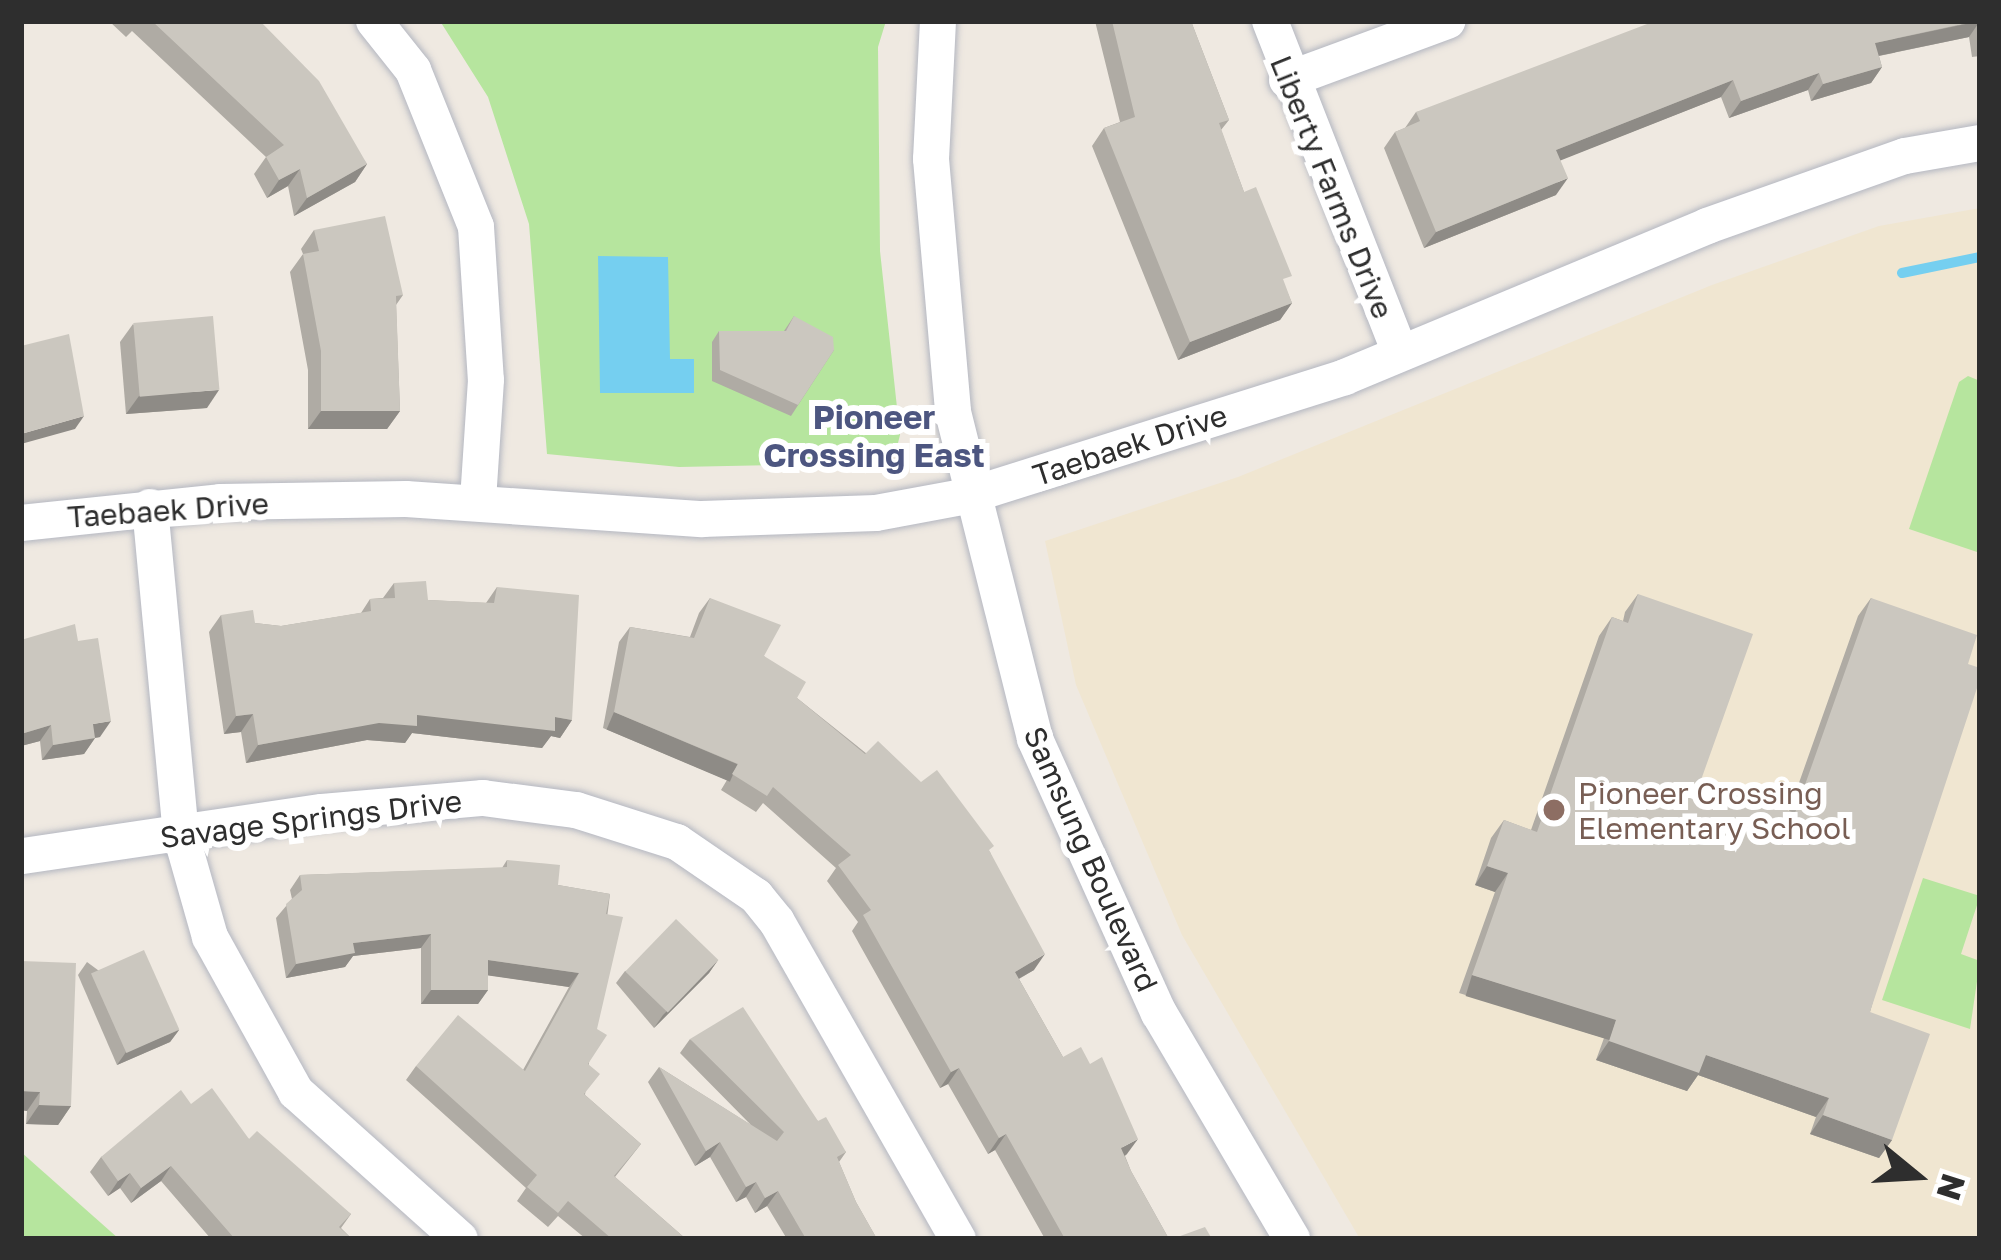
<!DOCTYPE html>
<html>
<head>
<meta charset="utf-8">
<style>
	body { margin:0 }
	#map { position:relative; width:2001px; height:1260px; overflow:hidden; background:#efe9e1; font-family:"Golos Text",sans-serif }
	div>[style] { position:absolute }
	.education>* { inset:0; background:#f0e6d1 }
	.green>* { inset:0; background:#b6e59e }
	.water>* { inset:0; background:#75cff0 }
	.stream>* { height:10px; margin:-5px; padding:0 5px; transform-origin:5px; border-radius:5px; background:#75cff0 }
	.roads { filter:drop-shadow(0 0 3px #b4b7c1) drop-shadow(0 0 3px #b4b7c1) }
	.minor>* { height:36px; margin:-18px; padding:0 18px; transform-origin:18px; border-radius:18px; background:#fff }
	.wall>* { inset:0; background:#afaba4 }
	.shaded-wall>* { inset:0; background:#8e8b86; transform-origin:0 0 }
	.building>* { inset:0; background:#cbc7bf; transform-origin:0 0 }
	.dots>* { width:33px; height:33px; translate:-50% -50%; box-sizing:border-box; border:6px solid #fff; border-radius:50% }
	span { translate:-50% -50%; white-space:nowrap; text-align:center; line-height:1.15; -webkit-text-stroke:12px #fff; paint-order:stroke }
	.street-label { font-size:30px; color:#2e2e2e }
	.education-label { font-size:30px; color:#785e54 }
	.left { translate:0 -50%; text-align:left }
	.neighbourhood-label { font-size:33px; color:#4d5680; font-weight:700 }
	.frame { position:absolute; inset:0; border:24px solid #2e2e2e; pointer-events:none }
	.north { position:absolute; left:1857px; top:1116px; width:120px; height:120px; -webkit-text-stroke:9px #fff; paint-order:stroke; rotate:108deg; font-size:33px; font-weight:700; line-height:48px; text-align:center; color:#2e2e2e }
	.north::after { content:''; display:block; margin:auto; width:42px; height:54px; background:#2e2e2e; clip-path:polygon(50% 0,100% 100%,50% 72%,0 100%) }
</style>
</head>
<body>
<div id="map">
	<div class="education">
		<i style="clip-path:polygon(1980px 208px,1980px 1239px,1360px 1239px,1182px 935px,1076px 685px,1045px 541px,1238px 477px,1712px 285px,1879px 226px)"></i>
	</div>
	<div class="green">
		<i style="clip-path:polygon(440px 21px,886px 21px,878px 47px,880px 251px,900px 435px,895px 455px,875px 463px,679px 467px,547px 454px,529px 224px,488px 97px)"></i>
		<i style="clip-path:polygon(1968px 376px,1980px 381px,1980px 553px,1909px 529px,1959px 382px)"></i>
		<i style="clip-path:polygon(1923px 878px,1980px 896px,1961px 954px,1980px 961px,1970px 1029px,1882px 1000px)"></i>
		<i style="clip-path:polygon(21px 1152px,119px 1239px,21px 1239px)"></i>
	</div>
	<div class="water">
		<i style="clip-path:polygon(598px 256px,668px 257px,670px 359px,694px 359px,694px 393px,600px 393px)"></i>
	</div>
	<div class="stream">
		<i style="left:1902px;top:273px;width:80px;rotate:-11.6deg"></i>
	</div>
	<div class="roads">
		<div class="minor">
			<i style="left:374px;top:21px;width:63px;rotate:51.5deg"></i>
			<i style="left:413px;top:70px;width:169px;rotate:68.1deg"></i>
			<i style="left:476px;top:227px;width:153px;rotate:86.3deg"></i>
			<i style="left:486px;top:380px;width:122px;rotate:93.8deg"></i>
			<i style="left:938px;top:21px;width:138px;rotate:92.9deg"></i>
			<i style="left:931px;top:159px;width:254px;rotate:85deg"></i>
			<i style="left:953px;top:412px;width:337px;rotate:75.9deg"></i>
			<i style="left:1035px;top:739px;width:301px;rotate:65.7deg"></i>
			<i style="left:1159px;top:1013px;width:262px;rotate:59.5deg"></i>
			<i style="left:1270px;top:21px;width:354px;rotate:68.6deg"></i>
			<i style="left:1287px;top:80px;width:171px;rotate:-20.2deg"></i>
			<i style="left:150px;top:507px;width:329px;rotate:84.6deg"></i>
			<i style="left:181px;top:835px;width:106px;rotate:74.1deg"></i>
			<i style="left:210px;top:937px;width:177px;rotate:61deg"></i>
			<i style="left:296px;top:1092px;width:220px;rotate:41.9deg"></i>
			<i style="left:21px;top:523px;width:200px;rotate:-6deg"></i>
			<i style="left:220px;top:502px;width:186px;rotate:-0.9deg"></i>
			<i style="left:406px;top:499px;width:297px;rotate:3.9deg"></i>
			<i style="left:702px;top:519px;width:174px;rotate:-2deg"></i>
			<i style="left:876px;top:513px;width:94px;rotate:-10.5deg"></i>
			<i style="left:968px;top:496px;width:395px;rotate:-17.5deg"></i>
			<i style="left:1345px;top:377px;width:392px;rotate:-22.6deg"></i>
			<i style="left:1707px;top:226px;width:210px;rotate:-19.5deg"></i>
			<i style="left:1905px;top:156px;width:76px;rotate:-9.8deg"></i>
			<i style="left:23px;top:856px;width:302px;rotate:-8.4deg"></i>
			<i style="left:322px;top:812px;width:162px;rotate:-5deg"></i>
			<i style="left:483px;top:798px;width:94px;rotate:7.4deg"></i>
			<i style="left:576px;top:810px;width:106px;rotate:17.6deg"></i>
			<i style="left:677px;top:842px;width:96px;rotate:34.4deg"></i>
			<i style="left:756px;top:896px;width:33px;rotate:51deg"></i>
			<i style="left:777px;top:922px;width:365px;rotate:60.3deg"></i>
		</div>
	</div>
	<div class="wall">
		<i style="clip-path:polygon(109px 21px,260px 21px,367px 164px,355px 182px,294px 216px,288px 186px,267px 198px,254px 174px,266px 157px,132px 31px,126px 37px)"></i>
		<i style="clip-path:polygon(1095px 21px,1191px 21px,1229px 120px,1221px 130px,1244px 192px,1292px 303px,1280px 320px,1178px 360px,1092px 146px,1104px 128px,1120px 122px)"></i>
		<i style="clip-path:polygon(1980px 21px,1980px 56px,1972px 57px,1969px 37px,1879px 56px,1882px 67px,1871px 83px,1811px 101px,1808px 90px,1729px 118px,1721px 97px,1560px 160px,1556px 195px,1424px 248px,1384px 148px,1395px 132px,1405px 128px,1416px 112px)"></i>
		<i style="clip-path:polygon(314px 230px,403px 295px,396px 305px,400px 411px,387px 429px,308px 429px,308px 370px,290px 272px,303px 254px,301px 249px)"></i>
		<i style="clip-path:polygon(794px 316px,834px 350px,791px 416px,712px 381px,712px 342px,719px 331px,784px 331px)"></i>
		<i style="clip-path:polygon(133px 324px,207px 408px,126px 414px,120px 342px)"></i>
		<i style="clip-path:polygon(394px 583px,428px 600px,486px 603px,497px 587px,572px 720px,560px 738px,551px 736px,542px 748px,412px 733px,405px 743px,367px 740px,246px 763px,241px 732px,224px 734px,209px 632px,221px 615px,255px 623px,281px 626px,361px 613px,370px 599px,383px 598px)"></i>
		<i style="clip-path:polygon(1638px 594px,1701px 780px,1789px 811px,1858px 616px,1871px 598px,1968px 664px,1870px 1012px,1892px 1140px,1879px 1158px,1810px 1134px,1816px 1117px,1698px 1075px,1687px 1091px,1596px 1060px,1604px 1038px,1459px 993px,1495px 892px,1475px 885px,1491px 838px,1504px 820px,1531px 830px,1599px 636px,1612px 617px,1623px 621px,1625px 612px)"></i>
		<i style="clip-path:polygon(710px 598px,764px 656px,797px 698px,990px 852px,1034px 970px,1019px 979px,1063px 1057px,1127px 1154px,1125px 1156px,1131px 1171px,1169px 1239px,1045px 1239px,995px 1150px,988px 1154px,948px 1084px,940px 1088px,852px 931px,858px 922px,827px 881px,836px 868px,763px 803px,756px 812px,721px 790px,727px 780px,603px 728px,619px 642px,630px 627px,690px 637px,699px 613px)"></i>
		<i style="clip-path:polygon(21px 640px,100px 737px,95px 738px,84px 754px,42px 760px,40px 741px,21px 746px)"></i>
		<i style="clip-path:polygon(507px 860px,558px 885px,610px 894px,585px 1095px,641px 1144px,615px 1177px,686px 1239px,586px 1239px,558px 1216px,548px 1227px,517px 1201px,526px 1188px,406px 1080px,416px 1066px,523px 1070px,569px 987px,488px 975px,488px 990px,478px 1004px,421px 1004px,421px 948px,353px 956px,345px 967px,286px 978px,276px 918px,292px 899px,290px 890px,300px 875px,502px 868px)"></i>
		<i style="clip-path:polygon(718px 960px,709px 973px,654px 1028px,616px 983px,625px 971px)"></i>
		<i style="clip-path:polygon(21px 961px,71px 1106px,58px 1125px,26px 1124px,27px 1111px,21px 1110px)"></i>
		<i style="clip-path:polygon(87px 962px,179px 1030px,170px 1042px,117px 1065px,78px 975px)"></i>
		<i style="clip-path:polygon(690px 1039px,818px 1121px,846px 1152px,839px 1162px,856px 1202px,877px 1239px,787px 1239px,767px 1206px,755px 1213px,746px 1197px,736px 1202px,710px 1157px,695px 1166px,648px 1082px,659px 1067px,751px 1125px,680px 1053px)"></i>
		<i style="clip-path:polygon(191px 1104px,249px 1139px,351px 1214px,341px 1228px,352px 1239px,211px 1239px,161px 1181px,131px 1203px,120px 1188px,108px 1196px,90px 1172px,101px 1157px)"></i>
	</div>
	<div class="shaded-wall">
		<i style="clip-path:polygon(1980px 21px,1969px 37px,1863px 59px,1875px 43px)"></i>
		<i style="clip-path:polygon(1882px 67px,1871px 83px,1811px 101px,1823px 84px)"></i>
		<i style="clip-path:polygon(1819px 73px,1808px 90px,1729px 118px,1741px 101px)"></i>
		<i style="clip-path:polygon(1733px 80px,1721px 97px,1544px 167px,1556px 150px)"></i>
		<i style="clip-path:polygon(367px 164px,355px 182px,294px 216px,307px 198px)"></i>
		<i style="clip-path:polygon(300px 169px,288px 186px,267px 198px,279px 180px)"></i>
		<i style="clip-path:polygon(1568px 178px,1556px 195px,1424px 248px,1436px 232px)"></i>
		<i style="clip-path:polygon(1292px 303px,1280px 320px,1178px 360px,1190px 342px)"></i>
		<i style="clip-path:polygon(219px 390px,207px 408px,126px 414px,139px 396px)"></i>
		<i style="clip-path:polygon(321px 411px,400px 411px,387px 429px,308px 429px)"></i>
		<i style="clip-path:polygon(84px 416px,75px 429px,21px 444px,21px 434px)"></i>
		<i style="left:614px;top:712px;width:134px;height:19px;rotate:23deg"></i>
		<i style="clip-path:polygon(253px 714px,241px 732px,224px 734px,236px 716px)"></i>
		<i style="clip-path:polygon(417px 715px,555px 717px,572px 720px,560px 738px,551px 736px,542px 748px,412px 733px,405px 743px,367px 740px,246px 763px,258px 745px)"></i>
		<i style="clip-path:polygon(111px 721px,100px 737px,82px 740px,93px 724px)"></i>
		<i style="clip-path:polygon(51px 725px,40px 741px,21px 746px,21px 734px)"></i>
		<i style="clip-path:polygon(95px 738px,84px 754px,42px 760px,53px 745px)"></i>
		<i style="clip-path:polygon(1487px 866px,1508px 873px,1495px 892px,1475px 885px)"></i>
		<i style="clip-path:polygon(431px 934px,421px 948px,353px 956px,345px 967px,286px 978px,296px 964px,353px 943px)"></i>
		<i style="clip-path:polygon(1045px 954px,1034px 970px,1004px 987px,1015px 972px)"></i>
		<i style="clip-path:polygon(488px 960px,579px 973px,569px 987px,478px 974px)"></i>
		<i style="clip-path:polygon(718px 960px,709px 973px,654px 1028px,663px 1015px)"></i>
		<i style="left:1472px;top:975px;width:151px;height:22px;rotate:17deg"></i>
		<i style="clip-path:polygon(431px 990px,488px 990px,478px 1004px,421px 1004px)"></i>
		<i style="clip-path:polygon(179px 1030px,170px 1042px,117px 1065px,126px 1052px)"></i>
		<i style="clip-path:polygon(1609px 1041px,1706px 1055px,1829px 1098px,1816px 1117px,1698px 1075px,1687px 1091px,1596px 1060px)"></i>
		<i style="clip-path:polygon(959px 1068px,948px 1084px,940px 1088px,951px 1072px)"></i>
		<i style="clip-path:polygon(21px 1091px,40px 1092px,27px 1111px,21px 1110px)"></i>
		<i style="clip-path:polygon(39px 1105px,71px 1106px,58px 1125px,26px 1124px)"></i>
		<i style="clip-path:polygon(1823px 1115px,1892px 1140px,1879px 1158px,1810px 1134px)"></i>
		<i style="clip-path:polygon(1006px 1134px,995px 1150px,988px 1154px,999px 1138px)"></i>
		<i style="clip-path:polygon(1138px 1139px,1127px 1154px,1111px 1164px,1121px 1148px)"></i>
		<i style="clip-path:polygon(720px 1142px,710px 1157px,695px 1166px,706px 1151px)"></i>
		<i style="clip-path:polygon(171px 1166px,161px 1181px,131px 1203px,141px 1188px)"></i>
		<i style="clip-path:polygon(130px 1173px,120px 1188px,108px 1196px,118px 1181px)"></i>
		<i style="clip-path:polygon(756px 1182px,746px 1197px,736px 1202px,746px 1187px)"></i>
		<i style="clip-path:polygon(778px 1191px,767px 1206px,755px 1213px,765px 1198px)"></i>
	</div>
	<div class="building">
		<i style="clip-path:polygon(152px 21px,260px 21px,319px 81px,367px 164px,307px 198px,300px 169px,279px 180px,266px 157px,284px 145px)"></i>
		<i style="clip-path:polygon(1112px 21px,1191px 21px,1229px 120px,1219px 123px,1244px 192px,1256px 187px,1292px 276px,1283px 279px,1292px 303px,1190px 342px,1104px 128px,1135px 117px)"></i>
		<i style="clip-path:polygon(1655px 21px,1976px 21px,1875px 43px,1882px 67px,1823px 84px,1819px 73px,1741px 101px,1733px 80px,1556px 150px,1568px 178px,1436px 232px,1395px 132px,1420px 121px,1416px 112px)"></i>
		<i style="clip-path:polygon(385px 216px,403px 295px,396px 296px,400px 411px,321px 411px,321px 351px,303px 254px,319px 251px,314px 230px)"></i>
		<i style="left:213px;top:316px;width:74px;height:80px;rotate:85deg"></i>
		<i style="clip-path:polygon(794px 316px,833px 337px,834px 350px,798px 405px,720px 370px,719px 331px,786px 331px)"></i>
		<i style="clip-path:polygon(69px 334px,84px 416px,21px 434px,21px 346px)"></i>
		<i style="clip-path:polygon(426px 581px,428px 600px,494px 603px,497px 587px,579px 595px,572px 720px,555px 717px,555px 731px,417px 715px,417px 726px,379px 723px,258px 745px,253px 714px,236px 716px,221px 615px,253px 610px,255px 623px,281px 626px,371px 611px,370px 599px,395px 598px,394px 583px)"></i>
		<i style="clip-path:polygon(1638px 594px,1753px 634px,1701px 780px,1795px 813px,1871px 598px,1977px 635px,1968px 664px,1980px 668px,1980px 679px,1870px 1012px,1930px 1034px,1892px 1140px,1823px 1115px,1829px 1098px,1706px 1055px,1699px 1073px,1609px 1041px,1616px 1020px,1472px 975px,1508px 873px,1487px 866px,1504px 820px,1537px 832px,1612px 617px,1628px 623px)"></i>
		<i style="clip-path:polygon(710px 598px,781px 625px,764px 656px,806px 682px,797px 698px,865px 754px,878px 741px,921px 782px,937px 770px,994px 846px,989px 850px,1045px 954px,1015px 972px,1063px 1057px,1081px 1047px,1090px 1064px,1102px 1057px,1138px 1139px,1121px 1148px,1131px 1171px,1169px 1239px,1065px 1239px,1006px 1134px,999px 1138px,959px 1068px,951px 1072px,863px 915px,871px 910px,838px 865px,851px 855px,773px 787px,767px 796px,732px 774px,738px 764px,614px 712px,630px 627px,694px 638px)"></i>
		<i style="clip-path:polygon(75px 624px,78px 641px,98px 638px,111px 721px,93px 724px,95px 738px,53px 745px,51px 725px,21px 734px,21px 640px)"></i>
		<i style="clip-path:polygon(507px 860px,560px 865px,558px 885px,610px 894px,606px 914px,623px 917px,597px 1029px,607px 1035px,588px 1064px,600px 1074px,584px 1094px,641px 1144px,614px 1176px,686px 1239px,612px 1239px,568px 1201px,558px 1213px,527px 1187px,537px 1175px,416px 1066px,458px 1015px,525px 1071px,579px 973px,488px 960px,488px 990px,431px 990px,431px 934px,353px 943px,355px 953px,296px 964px,286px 904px,302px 890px,300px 875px,507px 867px)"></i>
		<i style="left:676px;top:919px;width:59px;height:73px;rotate:44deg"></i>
		<i style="left:144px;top:950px;width:87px;height:58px;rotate:66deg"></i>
		<i style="clip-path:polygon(21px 961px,76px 963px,71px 1106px,39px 1105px,40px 1092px,21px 1091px)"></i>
		<i style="clip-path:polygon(743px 1007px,818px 1121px,826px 1117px,846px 1152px,837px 1157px,856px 1202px,877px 1239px,806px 1239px,778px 1191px,765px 1198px,756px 1182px,746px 1187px,720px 1142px,706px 1151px,659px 1067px,777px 1141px,784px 1132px,690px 1039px)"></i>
		<i style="clip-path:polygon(212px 1088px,249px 1139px,257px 1131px,351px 1214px,339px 1227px,352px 1239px,235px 1239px,171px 1166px,141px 1188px,130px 1173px,118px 1181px,101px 1157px,181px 1090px,191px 1104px)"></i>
		<i style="clip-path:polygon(1205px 1227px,1212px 1239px,1172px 1239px)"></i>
	</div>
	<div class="dots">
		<i style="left:1554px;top:810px;background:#8d6e63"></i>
	</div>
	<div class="street-label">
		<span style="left:1332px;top:187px;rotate:68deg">Liberty Farms Drive</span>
		<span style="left:1130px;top:445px;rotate:-18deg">Taebaek Drive</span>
		<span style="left:168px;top:510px;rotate:-4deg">Taebaek Drive</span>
		<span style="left:311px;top:819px;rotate:-7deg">Savage Springs Drive</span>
		<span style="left:1091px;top:859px;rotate:66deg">Samsung Boulevard</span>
	</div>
	<div class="education-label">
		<span class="left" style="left:1578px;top:810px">Pioneer Crossing<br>Elementary School</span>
	</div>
	<div class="neighbourhood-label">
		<span style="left:874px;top:436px">Pioneer<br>Crossing East</span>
	</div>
	<div class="frame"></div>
	<div class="north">N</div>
</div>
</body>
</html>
